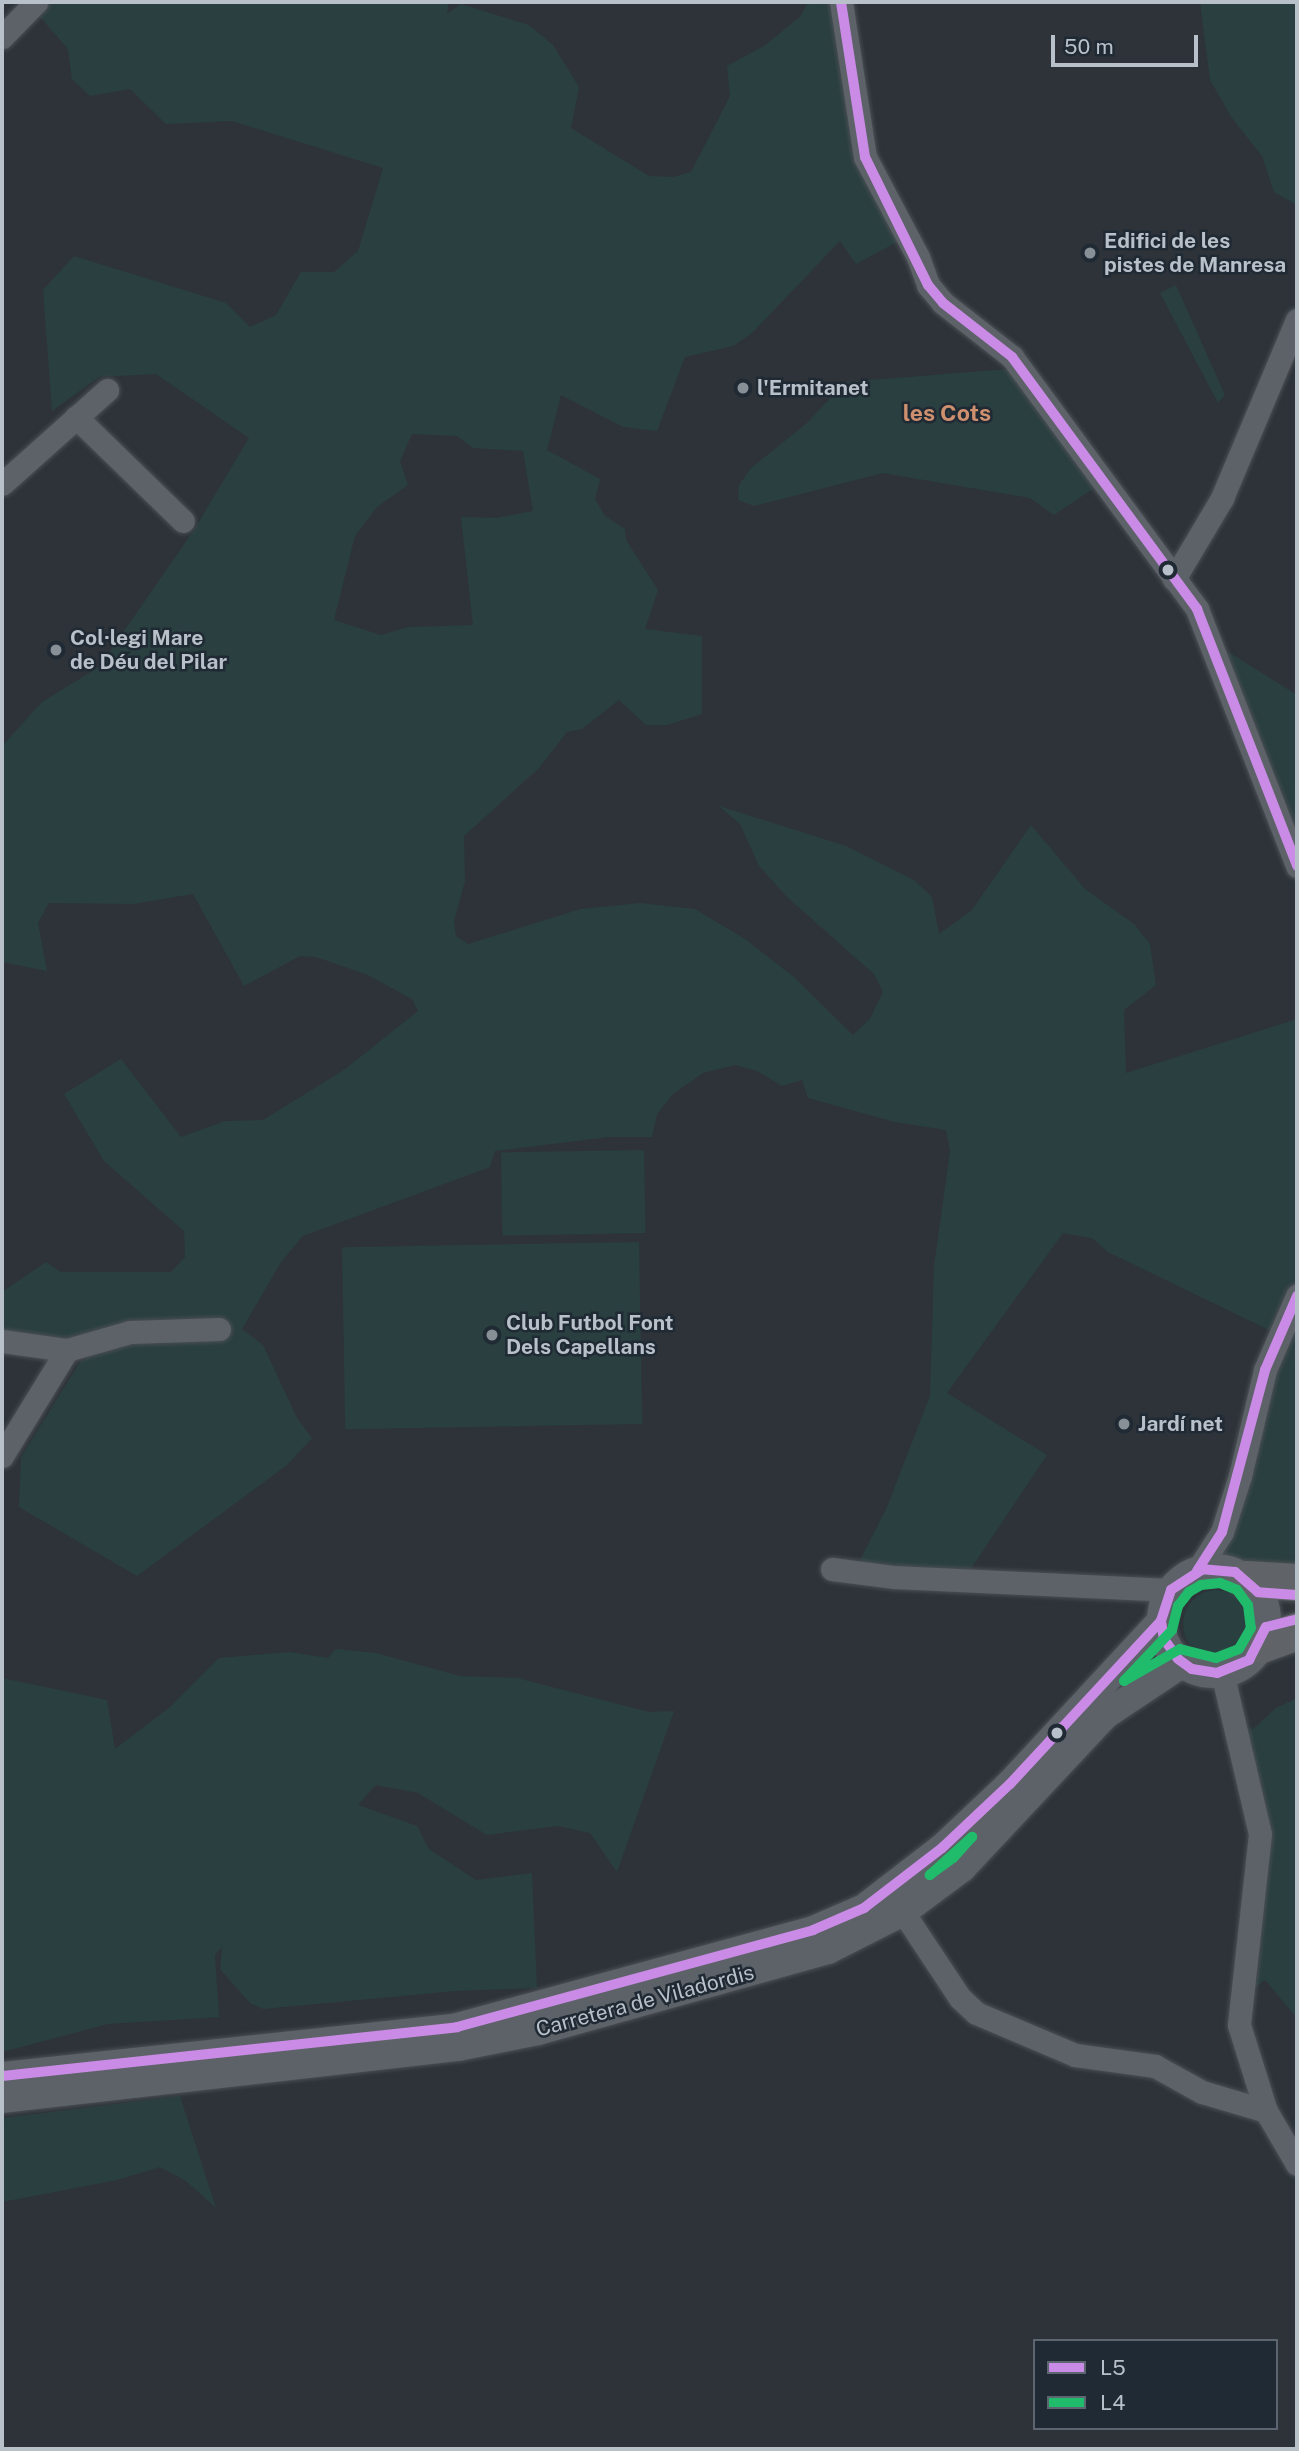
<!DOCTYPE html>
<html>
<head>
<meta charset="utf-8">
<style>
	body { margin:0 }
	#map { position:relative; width:1299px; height:2451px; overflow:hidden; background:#2d3339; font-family:"Public Sans",sans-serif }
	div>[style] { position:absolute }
	.green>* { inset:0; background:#2a3f40; transform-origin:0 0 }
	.round { border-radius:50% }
	.roads { filter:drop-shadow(0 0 2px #4a4f54) drop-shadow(0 0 2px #4a4f54) }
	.minor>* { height:23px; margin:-11.5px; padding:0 11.5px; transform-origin:11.5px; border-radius:11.5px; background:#5d6268 }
	.tertiary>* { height:28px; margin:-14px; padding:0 14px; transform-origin:14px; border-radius:14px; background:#5d6268 }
	.tertiary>.ring { margin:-14px; padding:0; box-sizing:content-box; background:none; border:28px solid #5d6268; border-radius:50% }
	.trunk>* { height:37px; margin:-18.5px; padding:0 18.5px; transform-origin:18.5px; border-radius:18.5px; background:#606468 }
	.bus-1>* { height:10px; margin:-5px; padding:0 5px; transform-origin:5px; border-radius:5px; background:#ca8be6 }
	.bus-2>* { height:10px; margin:-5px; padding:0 5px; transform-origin:5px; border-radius:5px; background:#20bc6c }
	.dots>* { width:19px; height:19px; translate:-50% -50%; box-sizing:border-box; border:4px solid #202a34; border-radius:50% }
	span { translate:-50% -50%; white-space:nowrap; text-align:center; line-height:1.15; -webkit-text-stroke:5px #202a34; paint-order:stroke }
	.poi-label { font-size:21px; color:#b8c0c9; font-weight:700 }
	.left { translate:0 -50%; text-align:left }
	.street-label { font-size:21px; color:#b8c0c9 }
	.neighbourhood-label { font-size:23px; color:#ce906e; font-weight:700 }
	.frame { position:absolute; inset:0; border:4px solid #b8c0c9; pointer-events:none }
	.legend { position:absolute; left:1033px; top:2339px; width:245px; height:91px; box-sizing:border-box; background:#202a34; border:2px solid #5d6670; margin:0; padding:9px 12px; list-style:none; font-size:21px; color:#b8c0c9 }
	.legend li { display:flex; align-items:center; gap:14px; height:35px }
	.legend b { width:35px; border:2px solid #5d6670 }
	.scale { position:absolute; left:1051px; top:35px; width:147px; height:32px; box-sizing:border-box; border:4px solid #b8c0c9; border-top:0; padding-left:9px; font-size:21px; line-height:24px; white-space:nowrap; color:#b8c0c9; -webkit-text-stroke:5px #202a34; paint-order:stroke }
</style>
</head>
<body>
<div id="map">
	<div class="green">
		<i style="clip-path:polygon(evenodd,27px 2px,449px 2px,447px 14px,461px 4px,529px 25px,553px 45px,579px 87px,571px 128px,649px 176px,673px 177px,691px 172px,730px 96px,727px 66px,764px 46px,801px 16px,808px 2px,833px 2px,899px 241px,856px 264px,840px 241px,751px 334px,733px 346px,685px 357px,657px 431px,623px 427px,561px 395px,547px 450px,600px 479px,595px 499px,605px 516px,625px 529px,626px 540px,658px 590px,645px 629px,702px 636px,702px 714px,667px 725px,646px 725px,619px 700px,582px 729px,567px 732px,539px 768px,464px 836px,465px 881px,454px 921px,456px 936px,468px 944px,581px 909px,640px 903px,695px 909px,745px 939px,794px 977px,853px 1035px,870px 1019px,883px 992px,874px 974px,787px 897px,759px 866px,740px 824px,719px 806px,846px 846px,914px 880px,932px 897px,939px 934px,972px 910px,1031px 825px,1085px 889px,1134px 924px,1150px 944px,1156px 985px,1124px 1010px,1126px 1073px,1297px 1019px,1297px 1564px,1249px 1574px,1222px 1556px,1222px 1532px,1277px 1334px,1108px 1252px,1092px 1238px,1063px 1233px,947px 1393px,1047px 1455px,964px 1579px,853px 1574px,887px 1507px,930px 1396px,934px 1266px,950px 1151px,946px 1130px,895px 1122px,808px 1098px,802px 1080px,782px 1086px,757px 1071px,735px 1065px,703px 1073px,673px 1094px,657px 1114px,652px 1137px,609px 1137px,495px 1151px,490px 1167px,303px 1236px,281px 1262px,242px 1329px,263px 1345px,297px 1418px,312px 1438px,287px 1465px,137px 1576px,19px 1507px,21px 1457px,80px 1362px,126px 1334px,67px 1350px,2px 1341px,2px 1292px,46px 1262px,61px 1272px,171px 1272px,185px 1257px,184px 1231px,104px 1161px,64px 1094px,121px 1059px,181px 1137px,225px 1121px,263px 1120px,344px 1070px,418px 1011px,412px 999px,368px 975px,316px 957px,300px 956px,244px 986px,193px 894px,133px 904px,49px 903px,38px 923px,47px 971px,2px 962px,2px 746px,42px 702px,99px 667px,194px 530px,249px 438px,156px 374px,99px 377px,52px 411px,43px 290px,74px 256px,226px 303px,250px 327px,276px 315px,301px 272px,334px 272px,358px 251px,383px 168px,232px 121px,166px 124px,130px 89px,90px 96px,72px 79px,68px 49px,27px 2px,412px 434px,457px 436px,473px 448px,523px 451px,533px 511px,496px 518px,461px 517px,473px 625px,408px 627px,381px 635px,334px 620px,355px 536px,377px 507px,408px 485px,400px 461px,412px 434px)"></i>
		<i style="clip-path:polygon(1200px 2px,1297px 2px,1297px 205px,1274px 192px,1262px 156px,1232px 118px,1210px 80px)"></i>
		<i style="clip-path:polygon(1176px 285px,1225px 395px,1218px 403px,1160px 293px)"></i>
		<i style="clip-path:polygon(1021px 368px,1106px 480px,1054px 515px,1030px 498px,883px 473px,754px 506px,738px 500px,739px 485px,751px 468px,807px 423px,845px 382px)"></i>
		<i style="clip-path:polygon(1211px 641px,1297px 695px,1297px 866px)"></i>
		<i style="left:644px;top:1150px;width:83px;height:143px;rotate:89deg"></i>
		<i style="left:639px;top:1242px;width:182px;height:297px;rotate:89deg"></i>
		<i class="round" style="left:1183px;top:1590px;width:68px;height:68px"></i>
		<i style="clip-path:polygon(336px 1649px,376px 1653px,460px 1676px,517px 1678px,649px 1712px,674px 1711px,617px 1872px,590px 1833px,558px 1826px,487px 1835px,418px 1793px,376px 1785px,358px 1805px,417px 1826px,429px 1849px,476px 1880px,532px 1873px,537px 1988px,455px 1991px,263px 2009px,250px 2003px,220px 1969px,222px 1947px,215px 1955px,219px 2017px,108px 2024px,2px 2052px,2px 1678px,107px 1700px,115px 1749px,170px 1707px,219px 1658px,290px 1652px,328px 1658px)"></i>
		<i style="clip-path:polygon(1297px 1698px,1297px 2018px,1265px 1980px,1239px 1999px,1260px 1853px,1235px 1727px,1253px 1729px,1276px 1708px)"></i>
		<i style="clip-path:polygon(180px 2096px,216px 2208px,186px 2181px,160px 2167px,117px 2180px,2px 2202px,2px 2118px)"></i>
	</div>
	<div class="roads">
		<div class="minor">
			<i style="left:841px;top:2px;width:157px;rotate:81.2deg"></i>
			<i style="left:865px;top:157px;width:113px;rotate:62.1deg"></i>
			<i style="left:918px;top:257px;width:30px;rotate:70deg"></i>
			<i style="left:928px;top:285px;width:23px;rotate:50deg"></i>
			<i style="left:943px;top:303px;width:88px;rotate:38deg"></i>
			<i style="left:1012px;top:357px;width:313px;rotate:53.7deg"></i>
			<i style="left:1197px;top:609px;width:276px;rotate:68.7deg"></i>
			<i style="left:2px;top:37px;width:49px;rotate:-45.8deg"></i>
			<i style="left:76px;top:417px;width:149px;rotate:44.2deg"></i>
			<i style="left:2px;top:484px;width:141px;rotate:-41.8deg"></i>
			<i style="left:1174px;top:579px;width:94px;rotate:-59.3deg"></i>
			<i style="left:1222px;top:498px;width:193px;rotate:-67.2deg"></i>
			<i style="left:2px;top:1341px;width:66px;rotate:7.9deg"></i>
			<i style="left:67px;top:1350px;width:66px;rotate:-15.9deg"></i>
			<i style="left:130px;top:1332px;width:89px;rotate:-1.9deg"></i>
			<i style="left:2px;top:1456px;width:124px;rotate:-58.5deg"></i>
			<i style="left:832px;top:1569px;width:63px;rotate:7.4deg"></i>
			<i style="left:894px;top:1577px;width:277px;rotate:2.7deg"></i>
			<i style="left:1197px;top:1571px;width:46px;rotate:-57.3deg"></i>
			<i style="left:1222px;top:1532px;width:59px;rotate:-72.2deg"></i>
			<i style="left:1240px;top:1476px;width:109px;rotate:-76.7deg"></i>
			<i style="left:1265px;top:1370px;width:81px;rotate:-66.6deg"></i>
			<i style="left:1222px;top:1672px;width:166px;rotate:76.8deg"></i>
			<i style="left:1260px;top:1834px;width:192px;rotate:96.3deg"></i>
			<i style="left:1239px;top:2025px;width:90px;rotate:72.6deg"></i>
			<i style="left:903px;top:1912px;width:103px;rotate:56.5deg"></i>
			<i style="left:960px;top:1998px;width:22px;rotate:43deg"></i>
			<i style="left:976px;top:2013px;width:108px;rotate:23deg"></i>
			<i style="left:1075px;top:2055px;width:81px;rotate:7.8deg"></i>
			<i style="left:1155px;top:2066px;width:54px;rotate:29deg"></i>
			<i style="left:1202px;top:2092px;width:67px;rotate:16.5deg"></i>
			<i style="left:1266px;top:2111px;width:61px;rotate:59.7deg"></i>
		</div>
		<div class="tertiary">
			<i class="ring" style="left:1161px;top:1568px;width:78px;height:78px"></i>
			<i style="left:2px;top:2076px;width:458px;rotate:-6.1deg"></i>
			<i style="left:457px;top:2027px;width:369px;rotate:-15.2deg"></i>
			<i style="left:813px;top:1930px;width:56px;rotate:-23.3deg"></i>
			<i style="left:864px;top:1908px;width:98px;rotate:-37.6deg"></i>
			<i style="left:942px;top:1848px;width:93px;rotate:-43.3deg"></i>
			<i style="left:1010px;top:1784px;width:222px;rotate:-47.2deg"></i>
			<i style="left:2px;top:2099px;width:459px;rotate:-6.5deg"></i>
			<i style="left:458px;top:2047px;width:82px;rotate:-11.3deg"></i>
			<i style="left:538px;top:2031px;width:301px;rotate:-15.6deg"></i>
			<i style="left:828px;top:1950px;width:84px;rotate:-26.9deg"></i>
			<i style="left:903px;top:1912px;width:74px;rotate:-36.7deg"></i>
			<i style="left:962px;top:1868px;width:209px;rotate:-46.9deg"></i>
			<i style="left:1105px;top:1715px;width:94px;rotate:-33.7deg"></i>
		</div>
		<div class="trunk">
			<i style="left:1246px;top:1579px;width:51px;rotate:3.4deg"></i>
			<i style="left:1261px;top:1644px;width:38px;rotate:-20deg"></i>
		</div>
	</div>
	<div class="bus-1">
		<i style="left:841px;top:2px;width:157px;rotate:81.2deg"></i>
		<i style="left:865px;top:157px;width:143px;rotate:63.8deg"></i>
		<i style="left:928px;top:285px;width:23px;rotate:50deg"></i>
		<i style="left:943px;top:303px;width:88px;rotate:38deg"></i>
		<i style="left:1012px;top:357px;width:313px;rotate:53.7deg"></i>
		<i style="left:1197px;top:609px;width:276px;rotate:68.7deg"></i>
		<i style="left:1197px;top:1571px;width:46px;rotate:-57.3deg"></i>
		<i style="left:1222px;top:1532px;width:168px;rotate:-75.1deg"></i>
		<i style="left:1265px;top:1370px;width:81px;rotate:-66.6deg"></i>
		<i style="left:1297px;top:1595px;width:39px;rotate:-176deg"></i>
		<i style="left:1258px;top:1592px;width:30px;rotate:-139deg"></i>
		<i style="left:1235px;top:1572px;width:32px;rotate:-175deg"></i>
		<i style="left:1203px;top:1569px;width:38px;rotate:147deg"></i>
		<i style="left:1171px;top:1590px;width:33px;rotate:108deg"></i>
		<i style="left:1161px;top:1621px;width:18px;rotate:81deg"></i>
		<i style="left:1164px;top:1639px;width:24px;rotate:55deg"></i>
		<i style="left:1178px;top:1659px;width:17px;rotate:36deg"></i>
		<i style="left:1192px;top:1669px;width:25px;rotate:9deg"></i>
		<i style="left:1217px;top:1673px;width:35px;rotate:-22deg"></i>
		<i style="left:1249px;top:1660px;width:37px;rotate:-63deg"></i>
		<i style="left:1266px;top:1627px;width:32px;rotate:-14deg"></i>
		<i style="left:2px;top:2076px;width:458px;rotate:-6.1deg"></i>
		<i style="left:457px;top:2027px;width:369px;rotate:-15.2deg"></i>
		<i style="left:813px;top:1930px;width:56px;rotate:-23.3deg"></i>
		<i style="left:864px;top:1908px;width:98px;rotate:-37.6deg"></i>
		<i style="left:942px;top:1848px;width:93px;rotate:-43.3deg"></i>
		<i style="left:1010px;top:1784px;width:222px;rotate:-47.2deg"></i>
	</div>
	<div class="bus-2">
		<i style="left:1220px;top:1583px;width:18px;rotate:22deg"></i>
		<i style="left:1237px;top:1590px;width:19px;rotate:54deg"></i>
		<i style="left:1248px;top:1605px;width:23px;rotate:83deg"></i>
		<i style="left:1251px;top:1628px;width:24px;rotate:120deg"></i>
		<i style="left:1239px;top:1649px;width:25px;rotate:159deg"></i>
		<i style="left:1216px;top:1658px;width:37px;rotate:-166deg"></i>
		<i style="left:1180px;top:1649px;width:64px;rotate:150.3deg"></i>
		<i style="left:1124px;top:1681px;width:70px;rotate:-46.7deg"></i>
		<i style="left:1172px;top:1630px;width:25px;rotate:-76deg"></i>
		<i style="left:1178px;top:1606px;width:18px;rotate:-52deg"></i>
		<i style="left:1189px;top:1592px;width:14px;rotate:-30deg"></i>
		<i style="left:1201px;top:1585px;width:19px;rotate:-6deg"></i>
		<i style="left:972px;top:1837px;width:28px;rotate:132deg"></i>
		<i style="left:953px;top:1858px;width:29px;rotate:144deg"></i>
		<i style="left:930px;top:1875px;width:57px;rotate:-42.1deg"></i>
	</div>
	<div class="dots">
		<i style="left:1090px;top:253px;background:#878f97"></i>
		<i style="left:743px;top:388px;background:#878f97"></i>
		<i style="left:1168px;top:570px;background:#b8c0c9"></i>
		<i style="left:56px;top:650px;background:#878f97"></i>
		<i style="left:492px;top:1335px;background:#878f97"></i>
		<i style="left:1124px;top:1424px;background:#878f97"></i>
		<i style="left:1057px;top:1733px;background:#b8c0c9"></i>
	</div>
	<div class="poi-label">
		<span class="left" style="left:1104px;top:253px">Edifici de les<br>pistes de Manresa</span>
		<span class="left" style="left:757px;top:388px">l'Ermitanet</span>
		<span class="left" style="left:70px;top:650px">Col·legi Mare<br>de Déu del Pilar</span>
		<span class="left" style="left:506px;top:1335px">Club Futbol Font<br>Dels Capellans</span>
		<span class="left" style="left:1138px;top:1424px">Jardí net</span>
	</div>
	<div class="street-label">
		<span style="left:645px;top:2001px;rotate:-15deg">Carretera de Viladordis</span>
	</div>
	<div class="neighbourhood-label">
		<span style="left:947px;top:413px">les Cots</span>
	</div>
	<div class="frame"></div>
	<ul class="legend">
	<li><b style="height:9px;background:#ca8be6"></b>L5</li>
	<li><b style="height:9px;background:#20bc6c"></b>L4</li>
	</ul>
	<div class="scale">50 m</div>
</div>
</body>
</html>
